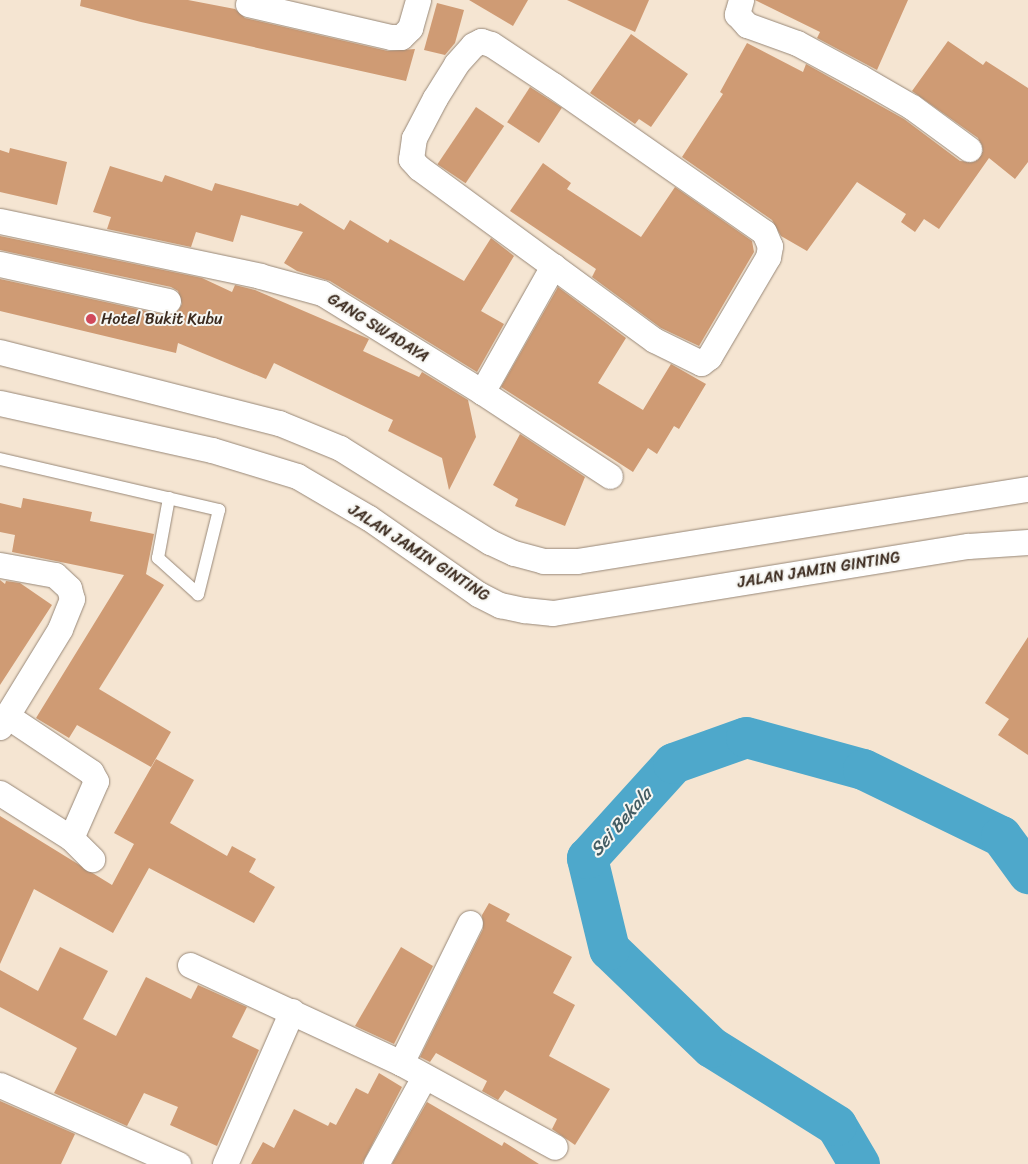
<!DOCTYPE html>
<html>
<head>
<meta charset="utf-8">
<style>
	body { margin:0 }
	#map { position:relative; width:1028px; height:1164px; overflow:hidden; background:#f5e5d2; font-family:Sriracha,sans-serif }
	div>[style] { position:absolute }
	.river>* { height:41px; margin:-20.5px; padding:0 20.5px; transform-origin:20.5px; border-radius:20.5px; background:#4ea8cb }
	.building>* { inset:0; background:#cf9b74; transform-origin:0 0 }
	.roads { filter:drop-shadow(0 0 1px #988878) drop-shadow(0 0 1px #988878) }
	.service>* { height:12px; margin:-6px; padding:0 6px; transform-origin:6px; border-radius:6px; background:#fff }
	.minor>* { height:25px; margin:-12.5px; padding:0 12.5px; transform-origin:12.5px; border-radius:12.5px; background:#fff }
	.dots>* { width:14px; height:14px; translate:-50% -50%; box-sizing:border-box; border:2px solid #f6f6f2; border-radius:50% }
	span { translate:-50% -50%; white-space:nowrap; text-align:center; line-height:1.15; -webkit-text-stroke:4px #f6f6f2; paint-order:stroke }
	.poi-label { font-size:16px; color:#3b2a1e }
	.left { translate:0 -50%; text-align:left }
	.street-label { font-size:16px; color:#3b2a1e }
	.water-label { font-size:18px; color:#435c63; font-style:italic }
</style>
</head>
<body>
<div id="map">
	<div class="river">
		<i style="left:859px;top:1164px;width:45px;rotate:-120.5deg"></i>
		<i style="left:836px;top:1125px;width:147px;rotate:-148deg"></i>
		<i style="left:711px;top:1047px;width:141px;rotate:-136.1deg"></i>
		<i style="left:609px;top:949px;width:94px;rotate:-103.6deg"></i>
		<i style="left:587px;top:858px;width:128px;rotate:-47.8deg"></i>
		<i style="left:673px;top:763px;width:77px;rotate:-19.6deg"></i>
		<i style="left:746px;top:737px;width:121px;rotate:15.3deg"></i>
		<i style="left:863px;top:769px;width:153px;rotate:25.9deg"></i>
		<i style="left:1001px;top:836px;width:46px;rotate:53.9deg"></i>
	</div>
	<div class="building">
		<i style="clip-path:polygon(81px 0,188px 0,235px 9px,245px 18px,388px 51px,415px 49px,406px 81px,141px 22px,80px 6px)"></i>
		<i style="clip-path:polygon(469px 0,528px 0,513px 26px)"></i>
		<i style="clip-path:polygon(567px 0,649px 0,635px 32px)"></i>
		<i style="clip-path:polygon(755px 0,908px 0,877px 70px,817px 38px,820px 32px)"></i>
		<i style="clip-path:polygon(437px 3px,464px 10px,455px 43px,445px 55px,424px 50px)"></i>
		<i style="clip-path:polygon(631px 34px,688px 74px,651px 127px,639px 119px,635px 124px,590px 93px)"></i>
		<i style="clip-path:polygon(948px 41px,983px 65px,986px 61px,1028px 88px,1028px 162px,1015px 179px,989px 158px,939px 229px,924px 219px,915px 232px,901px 222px,906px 214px,857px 182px,807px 251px,781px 236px,772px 220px,682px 157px,723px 94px,720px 92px,747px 43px,803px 72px,806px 64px,904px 119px,960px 161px,974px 162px,983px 151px,978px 138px,912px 91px)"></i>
		<i style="left:530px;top:87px;width:38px;height:42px;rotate:33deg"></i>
		<i style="left:476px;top:107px;width:34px;height:69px;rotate:34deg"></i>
		<i style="clip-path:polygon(10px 148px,67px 162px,57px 205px,0 192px,0 150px,9px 153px)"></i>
		<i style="clip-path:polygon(543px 163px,571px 183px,567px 189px,641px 237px,675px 187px,752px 241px,754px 252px,699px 346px,661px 328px,592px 277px,596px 269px,510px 211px)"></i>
		<i style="clip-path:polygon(110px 166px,162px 182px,165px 175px,212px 191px,215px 183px,298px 206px,300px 203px,344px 230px,350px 220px,388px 243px,390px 239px,464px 281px,491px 238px,514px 256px,481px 311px,504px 324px,477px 372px,330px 281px,297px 271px,284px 263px,303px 232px,241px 215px,233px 242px,196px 232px,191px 247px,107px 229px,111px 217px,93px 212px)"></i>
		<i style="clip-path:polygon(0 236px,202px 278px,232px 292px,235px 285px,255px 290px,369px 339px,363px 351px,419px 377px,422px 372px,468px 400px,476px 437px,449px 490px,442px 458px,388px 431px,393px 420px,274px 363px,266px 379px,178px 343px,176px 353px,0 311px,0 279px,165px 315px,178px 311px,182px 304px,178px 291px,171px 287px,0 250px)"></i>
		<i style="clip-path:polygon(558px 287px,626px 338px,598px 383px,643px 410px,671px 364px,706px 384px,679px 429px,674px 426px,657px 454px,648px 448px,633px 472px,501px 387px)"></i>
		<i style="clip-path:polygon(520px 434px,585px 477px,565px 526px,515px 506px,518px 499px,493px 485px)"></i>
		<i style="clip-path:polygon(23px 498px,92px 512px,90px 521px,154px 534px,146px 574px,164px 585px,99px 689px,171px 732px,151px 767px,77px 725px,69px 738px,36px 718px,124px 575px,12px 552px,15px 535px,0 532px,0 503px,21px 508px)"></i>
		<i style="clip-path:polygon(0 580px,5px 584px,6px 581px,20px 583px,52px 605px,0 685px)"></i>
		<i style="clip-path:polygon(1028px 637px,1028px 755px,998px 735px,1009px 719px,985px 703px)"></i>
		<i style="clip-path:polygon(156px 759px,194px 780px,170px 823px,227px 856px,232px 846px,256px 859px,249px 872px,275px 887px,254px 923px,149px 868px,113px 933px,34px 889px,0 964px,0 816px,112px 885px,134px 844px,114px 833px)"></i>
		<i style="clip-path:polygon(489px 903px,510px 914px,506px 921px,572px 957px,553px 993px,575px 1005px,549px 1056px,610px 1089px,575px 1145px,552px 1129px,557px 1119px,505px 1090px,498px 1100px,482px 1091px,487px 1081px,436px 1053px,430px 1062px,420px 1057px,483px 929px,482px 915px)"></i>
		<i style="clip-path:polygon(60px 947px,108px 971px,83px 1019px,116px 1036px,146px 977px,191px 999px,198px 985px,247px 1007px,232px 1037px,259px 1050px,217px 1146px,170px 1125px,178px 1107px,144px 1093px,127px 1126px,54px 1093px,77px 1048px,0 1007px,0 970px,38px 991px)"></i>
		<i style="clip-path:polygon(401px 947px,433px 966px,394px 1044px,355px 1026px)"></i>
		<i style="clip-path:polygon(379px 1073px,402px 1087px,362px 1164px,251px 1164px,263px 1142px,274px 1148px,294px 1109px,328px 1126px,330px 1122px,336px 1125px,356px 1088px,368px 1094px)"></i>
		<i style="clip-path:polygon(0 1101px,75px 1134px,61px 1164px,0 1164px)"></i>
		<i style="clip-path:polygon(427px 1102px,502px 1146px,504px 1142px,539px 1164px,392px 1164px)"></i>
	</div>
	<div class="roads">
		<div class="service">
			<i style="left:0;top:459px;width:225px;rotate:13.1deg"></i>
			<i style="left:219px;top:510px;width:87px;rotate:104deg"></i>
			<i style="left:198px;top:594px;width:54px;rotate:-138deg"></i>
			<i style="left:158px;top:558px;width:61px;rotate:-79.6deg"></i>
		</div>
		<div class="minor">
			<i style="left:741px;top:0;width:15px;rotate:106deg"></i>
			<i style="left:737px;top:14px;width:15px;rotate:48deg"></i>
			<i style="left:747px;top:25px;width:53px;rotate:19.8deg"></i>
			<i style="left:797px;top:43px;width:72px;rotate:28.4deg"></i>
			<i style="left:860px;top:77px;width:60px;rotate:30deg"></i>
			<i style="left:912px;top:107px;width:71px;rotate:36.4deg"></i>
			<i style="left:248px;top:4px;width:147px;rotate:13deg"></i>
			<i style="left:391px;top:37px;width:10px"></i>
			<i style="left:401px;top:37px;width:13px;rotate:-45deg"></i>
			<i style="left:410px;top:28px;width:29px;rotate:-74deg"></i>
			<i style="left:0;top:221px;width:266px;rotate:11.9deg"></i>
			<i style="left:260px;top:276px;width:64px;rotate:15.3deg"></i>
			<i style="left:322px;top:293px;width:188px;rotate:31.7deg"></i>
			<i style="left:482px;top:392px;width:153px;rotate:33.3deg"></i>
			<i style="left:0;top:264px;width:172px;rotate:12.4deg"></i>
			<i style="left:0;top:352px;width:288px;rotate:14.3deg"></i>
			<i style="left:279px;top:423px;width:66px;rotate:22.3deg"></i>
			<i style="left:340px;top:448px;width:177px;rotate:32.1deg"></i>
			<i style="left:490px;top:542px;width:26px;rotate:25deg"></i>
			<i style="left:514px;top:553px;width:30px;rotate:15deg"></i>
			<i style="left:543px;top:561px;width:34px"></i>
			<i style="left:577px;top:561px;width:457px;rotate:-9.1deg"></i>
			<i style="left:482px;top:392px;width:145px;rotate:-60.6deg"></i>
			<i style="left:553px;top:266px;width:166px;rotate:-143.8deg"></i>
			<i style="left:419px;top:168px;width:12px;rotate:-132deg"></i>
			<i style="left:411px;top:159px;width:21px;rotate:-82deg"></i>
			<i style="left:414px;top:138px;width:45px;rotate:-62.3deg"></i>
			<i style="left:435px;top:98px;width:40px;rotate:-58deg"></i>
			<i style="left:456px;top:64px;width:25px;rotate:-48deg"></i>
			<i style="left:473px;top:45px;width:9px;rotate:-27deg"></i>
			<i style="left:481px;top:41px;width:10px;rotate:17deg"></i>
			<i style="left:491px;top:44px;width:74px;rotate:33.5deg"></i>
			<i style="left:553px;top:85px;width:257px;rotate:34.9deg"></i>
			<i style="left:764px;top:232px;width:15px;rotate:67deg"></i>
			<i style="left:770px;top:246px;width:11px;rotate:100deg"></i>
			<i style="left:768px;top:257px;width:116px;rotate:120.5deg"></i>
			<i style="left:709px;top:357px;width:10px;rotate:143deg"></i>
			<i style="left:701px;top:363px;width:52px;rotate:-153.9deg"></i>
			<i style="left:654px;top:340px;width:125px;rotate:-143.8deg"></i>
			<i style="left:0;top:403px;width:217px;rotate:12.5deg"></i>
			<i style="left:212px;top:450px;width:89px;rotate:17deg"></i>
			<i style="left:297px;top:476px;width:83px;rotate:30.3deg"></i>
			<i style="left:369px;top:518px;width:133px;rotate:34.9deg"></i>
			<i style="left:478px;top:594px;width:25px;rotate:27deg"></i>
			<i style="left:500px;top:605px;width:25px;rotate:12deg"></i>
			<i style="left:524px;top:610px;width:29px;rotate:6deg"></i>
			<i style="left:553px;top:613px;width:420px;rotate:-9.2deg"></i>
			<i style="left:968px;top:546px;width:60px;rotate:-3.8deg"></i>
			<i style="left:0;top:565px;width:56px;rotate:10.3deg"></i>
			<i style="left:55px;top:575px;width:19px;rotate:43deg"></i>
			<i style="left:69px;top:588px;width:11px;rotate:75deg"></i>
			<i style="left:72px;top:599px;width:32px;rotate:112deg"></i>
			<i style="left:60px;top:629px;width:115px;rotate:121.5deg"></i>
			<i style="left:0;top:793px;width:84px;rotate:32.4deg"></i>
			<i style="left:71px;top:838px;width:62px;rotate:-66.3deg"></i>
			<i style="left:96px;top:781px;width:10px;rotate:-119deg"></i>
			<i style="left:91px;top:772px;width:101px;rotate:-146.3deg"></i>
			<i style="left:71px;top:838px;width:30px;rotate:45deg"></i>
			<i style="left:190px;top:965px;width:233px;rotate:24.9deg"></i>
			<i style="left:401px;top:1063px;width:175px;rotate:28.6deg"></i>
			<i style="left:401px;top:1063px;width:156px;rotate:-63.8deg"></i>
			<i style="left:0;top:1085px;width:195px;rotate:23.9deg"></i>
			<i style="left:225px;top:1164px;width:167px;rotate:-66.4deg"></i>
			<i style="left:376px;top:1164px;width:99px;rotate:-61.1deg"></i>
		</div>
	</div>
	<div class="dots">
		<i style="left:91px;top:319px;background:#d1495b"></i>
	</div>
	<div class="poi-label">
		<span class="left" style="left:101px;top:319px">Hotel Bukit Kubu</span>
	</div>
	<div class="street-label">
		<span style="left:378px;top:328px;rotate:32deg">GANG SWADAYA</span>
		<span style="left:419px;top:553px;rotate:33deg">JALAN JAMIN GINTING</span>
		<span style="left:819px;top:570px;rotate:-9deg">JALAN JAMIN GINTING</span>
	</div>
	<div class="water-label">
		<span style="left:621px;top:822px;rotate:-49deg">Sei Bekala</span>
	</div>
</div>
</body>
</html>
